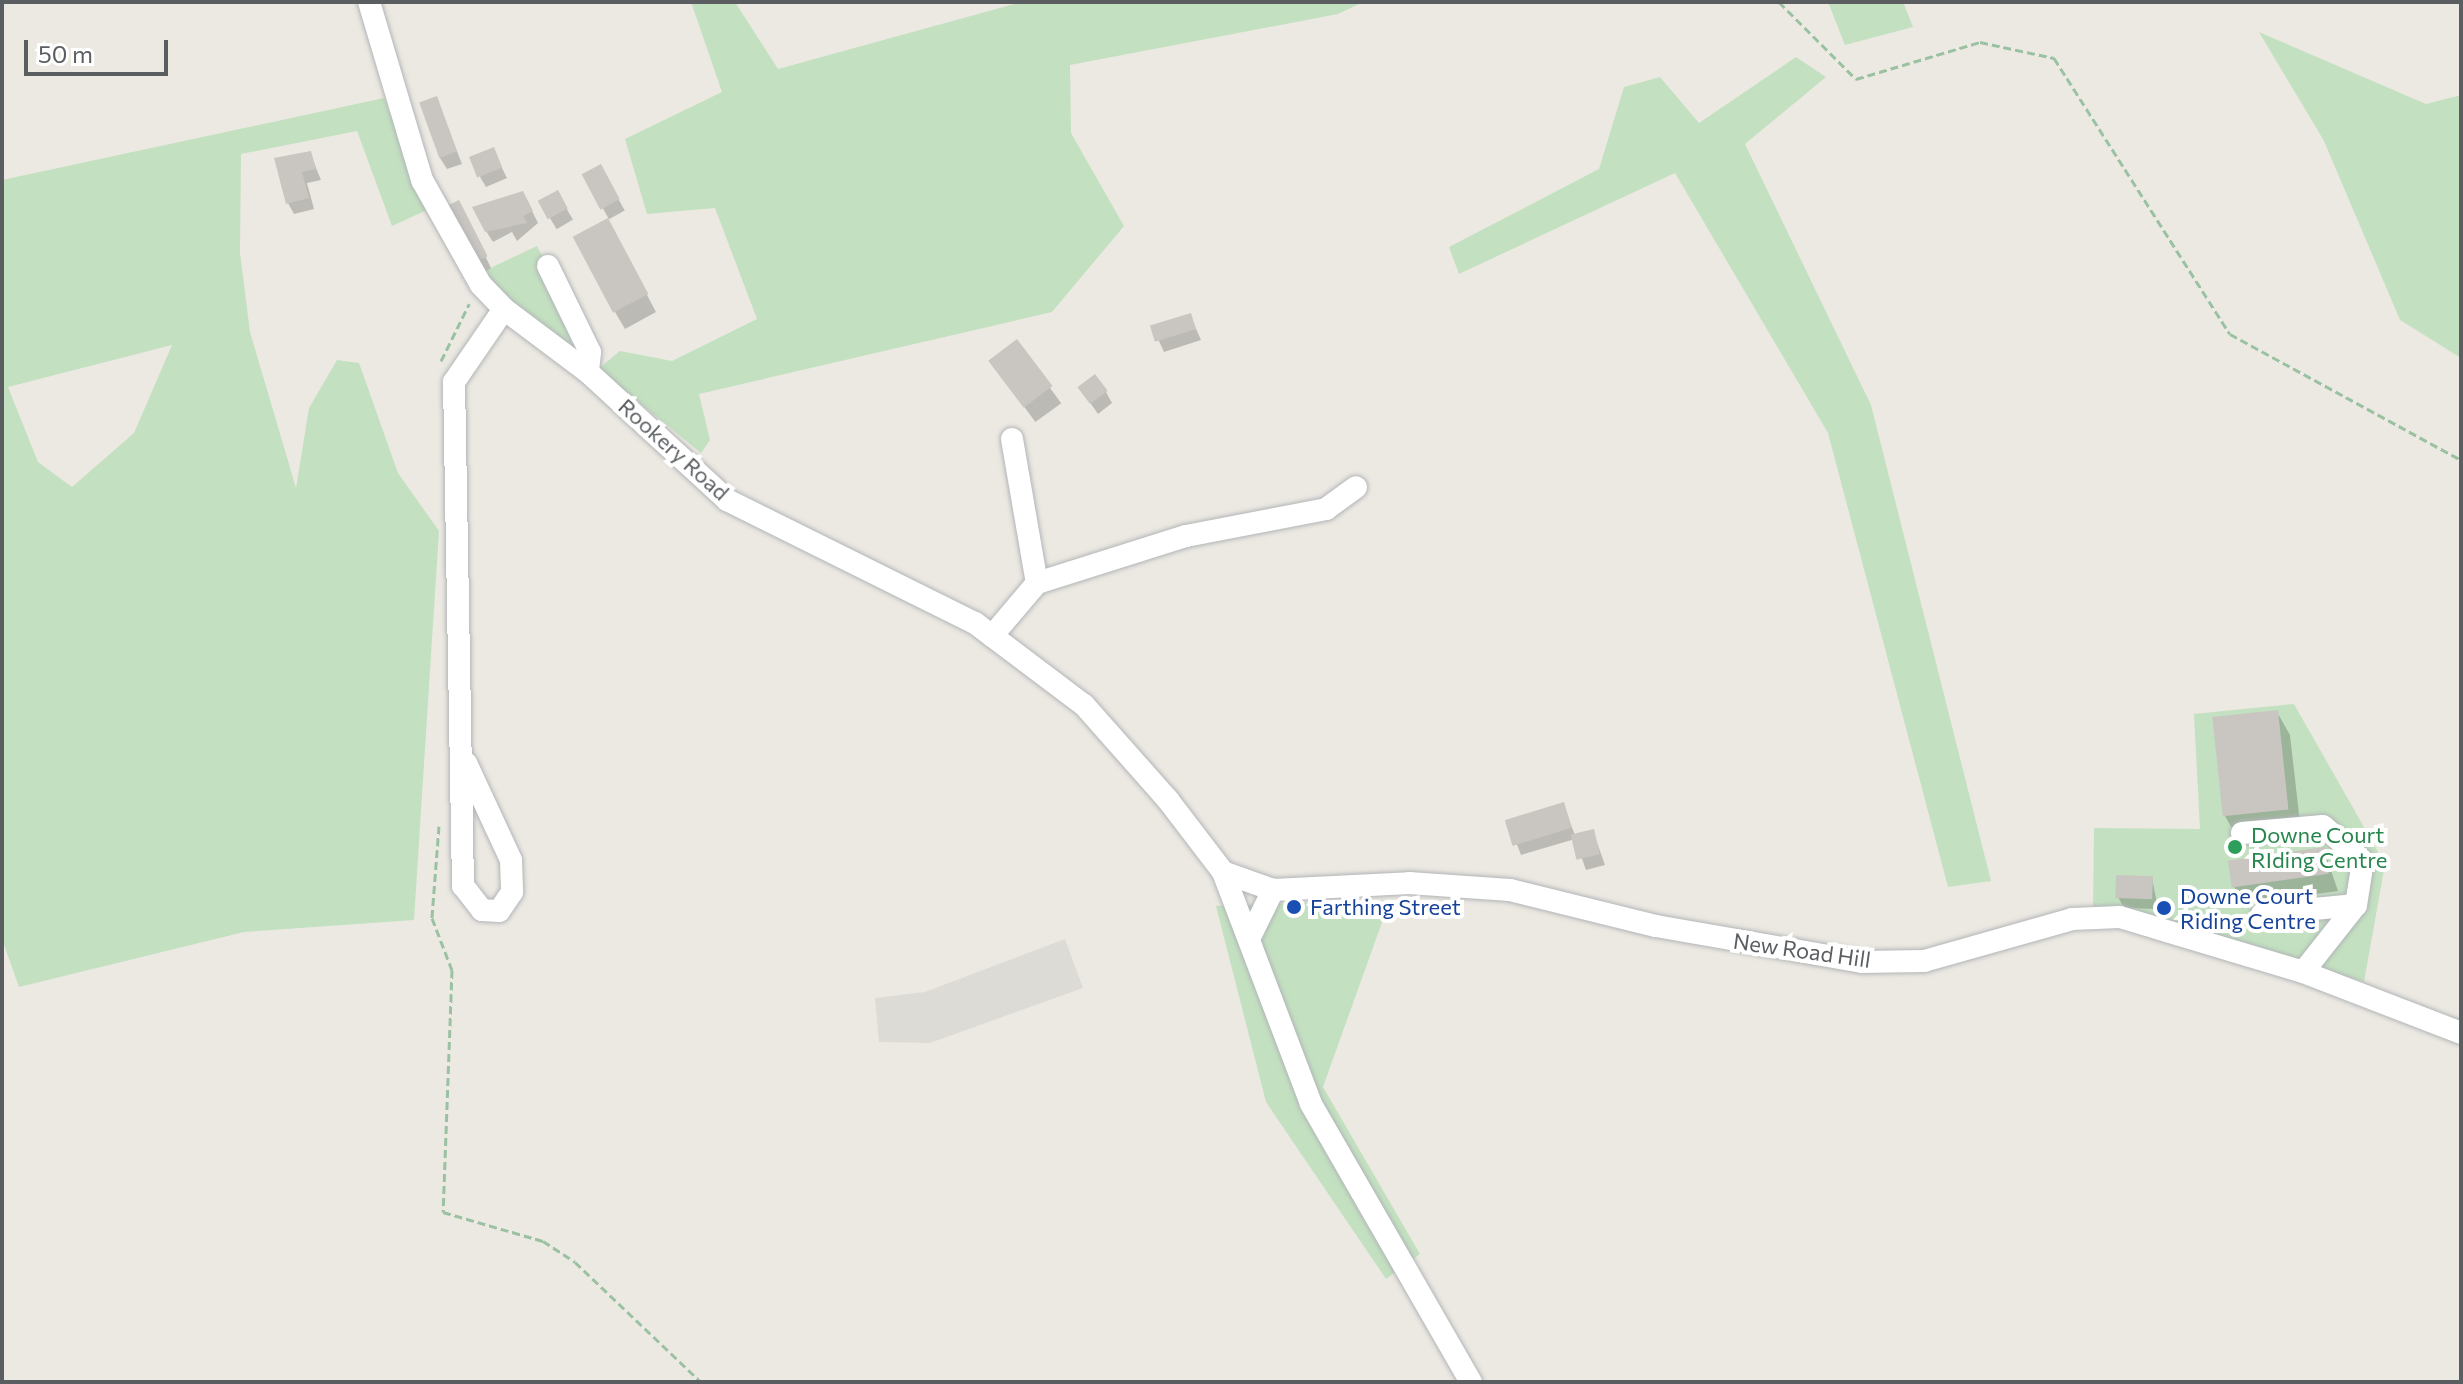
<!DOCTYPE html>
<html>
<head>
<meta charset="utf-8">
<style>
	body { margin:0 }
	#map { position:relative; width:2463px; height:1384px; overflow:hidden; background:#ece9e2; font-family:Commissioner,sans-serif }
	div>[style] { position:absolute }
	.industrial>* { inset:0; background:#dddbd6 }
	.green>* { inset:0; background:#c3e1c0 }
	.shadow>* { inset:0; background:#0003; transform-origin:0 0 }
	.building>* { inset:0; background:#c9c5c0; transform-origin:0 0 }
	.path>* { height:3px; margin-top:-1.5px; transform-origin:0; background:repeating-linear-gradient(90deg,#9ac2a2 0 8px,transparent 0 12px) }
	.roads { filter:drop-shadow(0 0 2px #b2b5b8) drop-shadow(0 0 2px #b2b5b8) }
	.minor>* { height:22px; margin:-11px; padding:0 11px; transform-origin:11px; border-radius:11px; background:#fff }
	.dots>* { width:22px; height:22px; translate:-50% -50%; box-sizing:border-box; border:4px solid #fff; border-radius:50% }
	span { translate:-50% -50%; white-space:nowrap; text-align:center; line-height:1.15; -webkit-text-stroke:8px #fff; paint-order:stroke }
	.street-label { font-size:22px; color:#5a5e61 }
	.leisure-label { font-size:22px; color:#27864d }
	.left { translate:0 -50%; text-align:left }
	.transit-label { font-size:22px; color:#164399 }
	.frame { position:absolute; inset:0; border:4px solid #5a5e61; pointer-events:none }
	.scale { position:absolute; left:24px; top:40px; width:144px; height:36px; box-sizing:border-box; border:4px solid #5a5e61; border-top:0; padding-left:10px; font-size:24px; line-height:28px; white-space:nowrap; color:#5a5e61; -webkit-text-stroke:6px #fff; paint-order:stroke }
</style>
</head>
<body>
<div id="map">
	<div class="industrial">
		<i style="clip-path:polygon(1065px 939px,1083px 988px,930px 1043px,879px 1042px,875px 998px,925px 992px)"></i>
	</div>
	<div class="green">
		<i style="clip-path:polygon(691px 2px,735px 2px,778px 69px,1022px 2px,1363px 2px,1338px 14px,1070px 65px,1071px 133px,1124px 226px,1052px 312px,699px 394px,710px 440px,701px 453px,598px 369px,620px 351px,672px 361px,757px 319px,715px 208px,647px 214px,625px 139px,722px 92px)"></i>
		<i style="clip-path:polygon(1828px 2px,1903px 2px,1913px 27px,1845px 45px)"></i>
		<i style="clip-path:polygon(2259px 32px,2426px 104px,2461px 95px,2461px 358px,2400px 320px,2324px 141px)"></i>
		<i style="clip-path:polygon(1796px 57px,1826px 77px,1745px 144px,1871px 405px,1991px 881px,1948px 887px,1828px 433px,1675px 173px,1459px 274px,1449px 247px,1599px 169px,1624px 87px,1660px 77px,1699px 123px)"></i>
		<i style="clip-path:polygon(evenodd,384px 98px,427px 210px,392px 226px,357px 131px,241px 154px,240px 253px,250px 332px,296px 488px,309px 408px,337px 360px,359px 363px,398px 473px,439px 531px,414px 920px,244px 932px,19px 987px,2px 939px,2px 180px,384px 98px,172px 345px,134px 433px,72px 487px,38px 462px,8px 387px,172px 345px)"></i>
		<i style="clip-path:polygon(537px 246px,575px 320px,571px 342px,563px 345px,508px 305px,482px 272px)"></i>
		<i style="clip-path:polygon(2294px 704px,2385px 864px,2364px 982px,2118px 905px,2093px 909px,2094px 828px,2200px 829px,2194px 714px)"></i>
		<i style="clip-path:polygon(1390px 900px,1323px 1087px,1420px 1254px,1386px 1279px,1266px 1102px,1216px 906px)"></i>
	</div>
	<div class="shadow">
		<i style="clip-path:polygon(436px 98px,462px 164px,447px 169px,440px 158px)"></i>
		<i style="clip-path:polygon(493px 150px,507px 178px,486px 187px,480px 177px)"></i>
		<i style="clip-path:polygon(310px 153px,321px 180px,307px 183px,314px 209px,294px 214px,288px 203px)"></i>
		<i style="left:600px;top:166px;width:51px;height:18px;rotate:61deg"></i>
		<i style="left:557px;top:193px;width:31px;height:19px;rotate:59deg"></i>
		<i style="clip-path:polygon(529px 205px,538px 223px,517px 241px,512px 232px,493px 242px,486px 231px)"></i>
		<i style="clip-path:polygon(464px 213px,491px 268px,482px 273px)"></i>
		<i style="clip-path:polygon(617px 238px,656px 312px,625px 329px,615px 312px)"></i>
		<i style="clip-path:polygon(1190px 315px,1201px 340px,1164px 352px,1153px 328px)"></i>
		<i style="left:1016px;top:341px;width:77px;height:32px;rotate:54deg"></i>
		<i style="clip-path:polygon(1080px 388px,1106px 392px,1112px 403px,1098px 414px)"></i>
		<i style="clip-path:polygon(2277px 712px,2290px 735px,2301px 832px,2238px 839px,2225px 816px)"></i>
		<i style="clip-path:polygon(1563px 805px,1575px 835px,1593px 831px,1605px 865px,1586px 870px,1575px 839px,1521px 855px,1508px 821px)"></i>
		<i style="clip-path:polygon(2324px 850px,2338px 891px,2244px 904px,2234px 887px)"></i>
		<i style="clip-path:polygon(2152px 878px,2158px 909px,2124px 908px,2118px 897px)"></i>
	</div>
	<div class="building">
		<i style="left:437px;top:96px;width:59px;height:19px;rotate:70deg"></i>
		<i style="left:494px;top:147px;width:22px;height:27px;rotate:68deg"></i>
		<i style="clip-path:polygon(311px 151px,316px 169px,302px 172px,309px 198px,286px 204px,274px 158px)"></i>
		<i style="left:601px;top:164px;width:40px;height:22px;rotate:62deg"></i>
		<i style="left:558px;top:190px;width:21px;height:23px;rotate:62deg"></i>
		<i style="clip-path:polygon(523px 191px,533px 211px,523px 216px,527px 223px,485px 232px,472px 207px)"></i>
		<i style="left:459px;top:200px;width:63px;height:14px;rotate:63deg"></i>
		<i style="left:608px;top:218px;width:86px;height:40px;rotate:62deg"></i>
		<i style="left:1191px;top:313px;width:17px;height:43px;rotate:73deg"></i>
		<i style="left:1017px;top:339px;width:59px;height:36px;rotate:53deg"></i>
		<i style="left:1095px;top:374px;width:21px;height:22px;rotate:53deg"></i>
		<i style="left:2278px;top:710px;width:100px;height:66px;rotate:84deg"></i>
		<i style="left:1564px;top:802px;width:27px;height:62px;rotate:73deg"></i>
		<i style="left:1594px;top:829px;width:26px;height:24px;rotate:77deg"></i>
		<i style="left:2325px;top:847px;width:27px;height:98px;rotate:82deg"></i>
		<i style="left:2116px;top:875px;width:37px;height:23px;rotate:2deg"></i>
	</div>
	<div class="path">
		<i style="left:1779px;top:2px;width:109px;rotate:45deg"></i>
		<i style="left:1856px;top:79px;width:129px;rotate:-16.6deg"></i>
		<i style="left:1980px;top:42px;width:76px;rotate:12.2deg"></i>
		<i style="left:2054px;top:58px;width:327px;rotate:57.5deg"></i>
		<i style="left:2230px;top:334px;width:263px;rotate:28.6deg"></i>
		<i style="left:441px;top:361px;width:64px;rotate:-63.8deg"></i>
		<i style="left:439px;top:826px;width:92px;rotate:94.4deg"></i>
		<i style="left:432px;top:918px;width:56px;rotate:69deg"></i>
		<i style="left:452px;top:970px;width:242px;rotate:92.1deg"></i>
		<i style="left:443px;top:1212px;width:104px;rotate:16.2deg"></i>
		<i style="left:543px;top:1241px;width:38px;rotate:33deg"></i>
		<i style="left:575px;top:1262px;width:174px;rotate:43.6deg"></i>
	</div>
	<div class="roads">
		<div class="minor">
			<i style="left:369px;top:2px;width:186px;rotate:73.4deg"></i>
			<i style="left:422px;top:180px;width:120px;rotate:60.7deg"></i>
			<i style="left:481px;top:285px;width:33px;rotate:46deg"></i>
			<i style="left:504px;top:309px;width:105px;rotate:36.9deg"></i>
			<i style="left:588px;top:372px;width:189px;rotate:42.6deg"></i>
			<i style="left:727px;top:500px;width:277px;rotate:26.4deg"></i>
			<i style="left:975px;top:623px;width:136px;rotate:37deg"></i>
			<i style="left:1084px;top:705px;width:127px;rotate:48.5deg"></i>
			<i style="left:1168px;top:800px;width:91px;rotate:52.6deg"></i>
			<i style="left:1223px;top:872px;width:248px;rotate:69.2deg"></i>
			<i style="left:1311px;top:1104px;width:321px;rotate:60.1deg"></i>
			<i style="left:548px;top:266px;width:96px;rotate:64deg"></i>
			<i style="left:590px;top:352px;width:20px;rotate:96deg"></i>
			<i style="left:1012px;top:439px;width:146px;rotate:80.2deg"></i>
			<i style="left:992px;top:636px;width:70px;rotate:-49.7deg"></i>
			<i style="left:1037px;top:583px;width:156px;rotate:-17.5deg"></i>
			<i style="left:1186px;top:536px;width:143px;rotate:-10.9deg"></i>
			<i style="left:1326px;top:509px;width:37px;rotate:-36deg"></i>
			<i style="left:466px;top:763px;width:107px;rotate:65.1deg"></i>
			<i style="left:511px;top:860px;width:32px;rotate:88deg"></i>
			<i style="left:512px;top:892px;width:23px;rotate:124deg"></i>
			<i style="left:499px;top:911px;width:17px;rotate:-177deg"></i>
			<i style="left:482px;top:910px;width:31px;rotate:-128deg"></i>
			<i style="left:463px;top:886px;width:504px;rotate:-91.02deg"></i>
			<i style="left:454px;top:382px;width:88px;rotate:-55.6deg"></i>
			<i style="left:2242px;top:833px;width:81px;rotate:-4.9deg"></i>
			<i style="left:2323px;top:826px;width:53px;rotate:41.2deg"></i>
			<i style="left:2363px;top:861px;width:45px;rotate:99deg"></i>
			<i style="left:2356px;top:905px;width:85px;rotate:128.3deg"></i>
			<i style="left:1223px;top:872px;width:53px;rotate:19.8deg"></i>
			<i style="left:1273px;top:890px;width:136px;rotate:-2.9deg"></i>
			<i style="left:1409px;top:883px;width:101px;rotate:4deg"></i>
			<i style="left:1510px;top:890px;width:150px;rotate:13.9deg"></i>
			<i style="left:1656px;top:926px;width:209px;rotate:9.9deg"></i>
			<i style="left:1862px;top:962px;width:62px;rotate:-0.9deg"></i>
			<i style="left:1924px;top:961px;width:154px;rotate:-15.8deg"></i>
			<i style="left:2072px;top:919px;width:48px;rotate:-2.4deg"></i>
			<i style="left:2120px;top:917px;width:191px;rotate:16.7deg"></i>
			<i style="left:2303px;top:972px;width:169px;rotate:21.1deg"></i>
			<i style="left:2262px;top:914px;width:94px;rotate:-5.5deg"></i>
			<i style="left:1249px;top:939px;width:55px;rotate:-63.9deg"></i>
		</div>
	</div>
	<div class="dots">
		<i style="left:2235px;top:847px;background:#2e9e5b"></i>
		<i style="left:1294px;top:907px;background:#1a4fb4"></i>
		<i style="left:2164px;top:908px;background:#1a4fb4"></i>
	</div>
	<div class="street-label">
		<span style="left:674px;top:449px;rotate:42deg">Rookery Road</span>
		<span style="left:1802px;top:950px;rotate:8deg">New Road Hill</span>
	</div>
	<div class="leisure-label">
		<span class="left" style="left:2251px;top:847px">Downe Court<br>RIding Centre</span>
	</div>
	<div class="transit-label">
		<span class="left" style="left:2180px;top:908px">Downe Court<br>Riding Centre</span>
		<span class="left" style="left:1310px;top:907px">Farthing Street</span>
	</div>
	<div class="frame"></div>
	<div class="scale">50 m</div>
</div>
</body>
</html>
